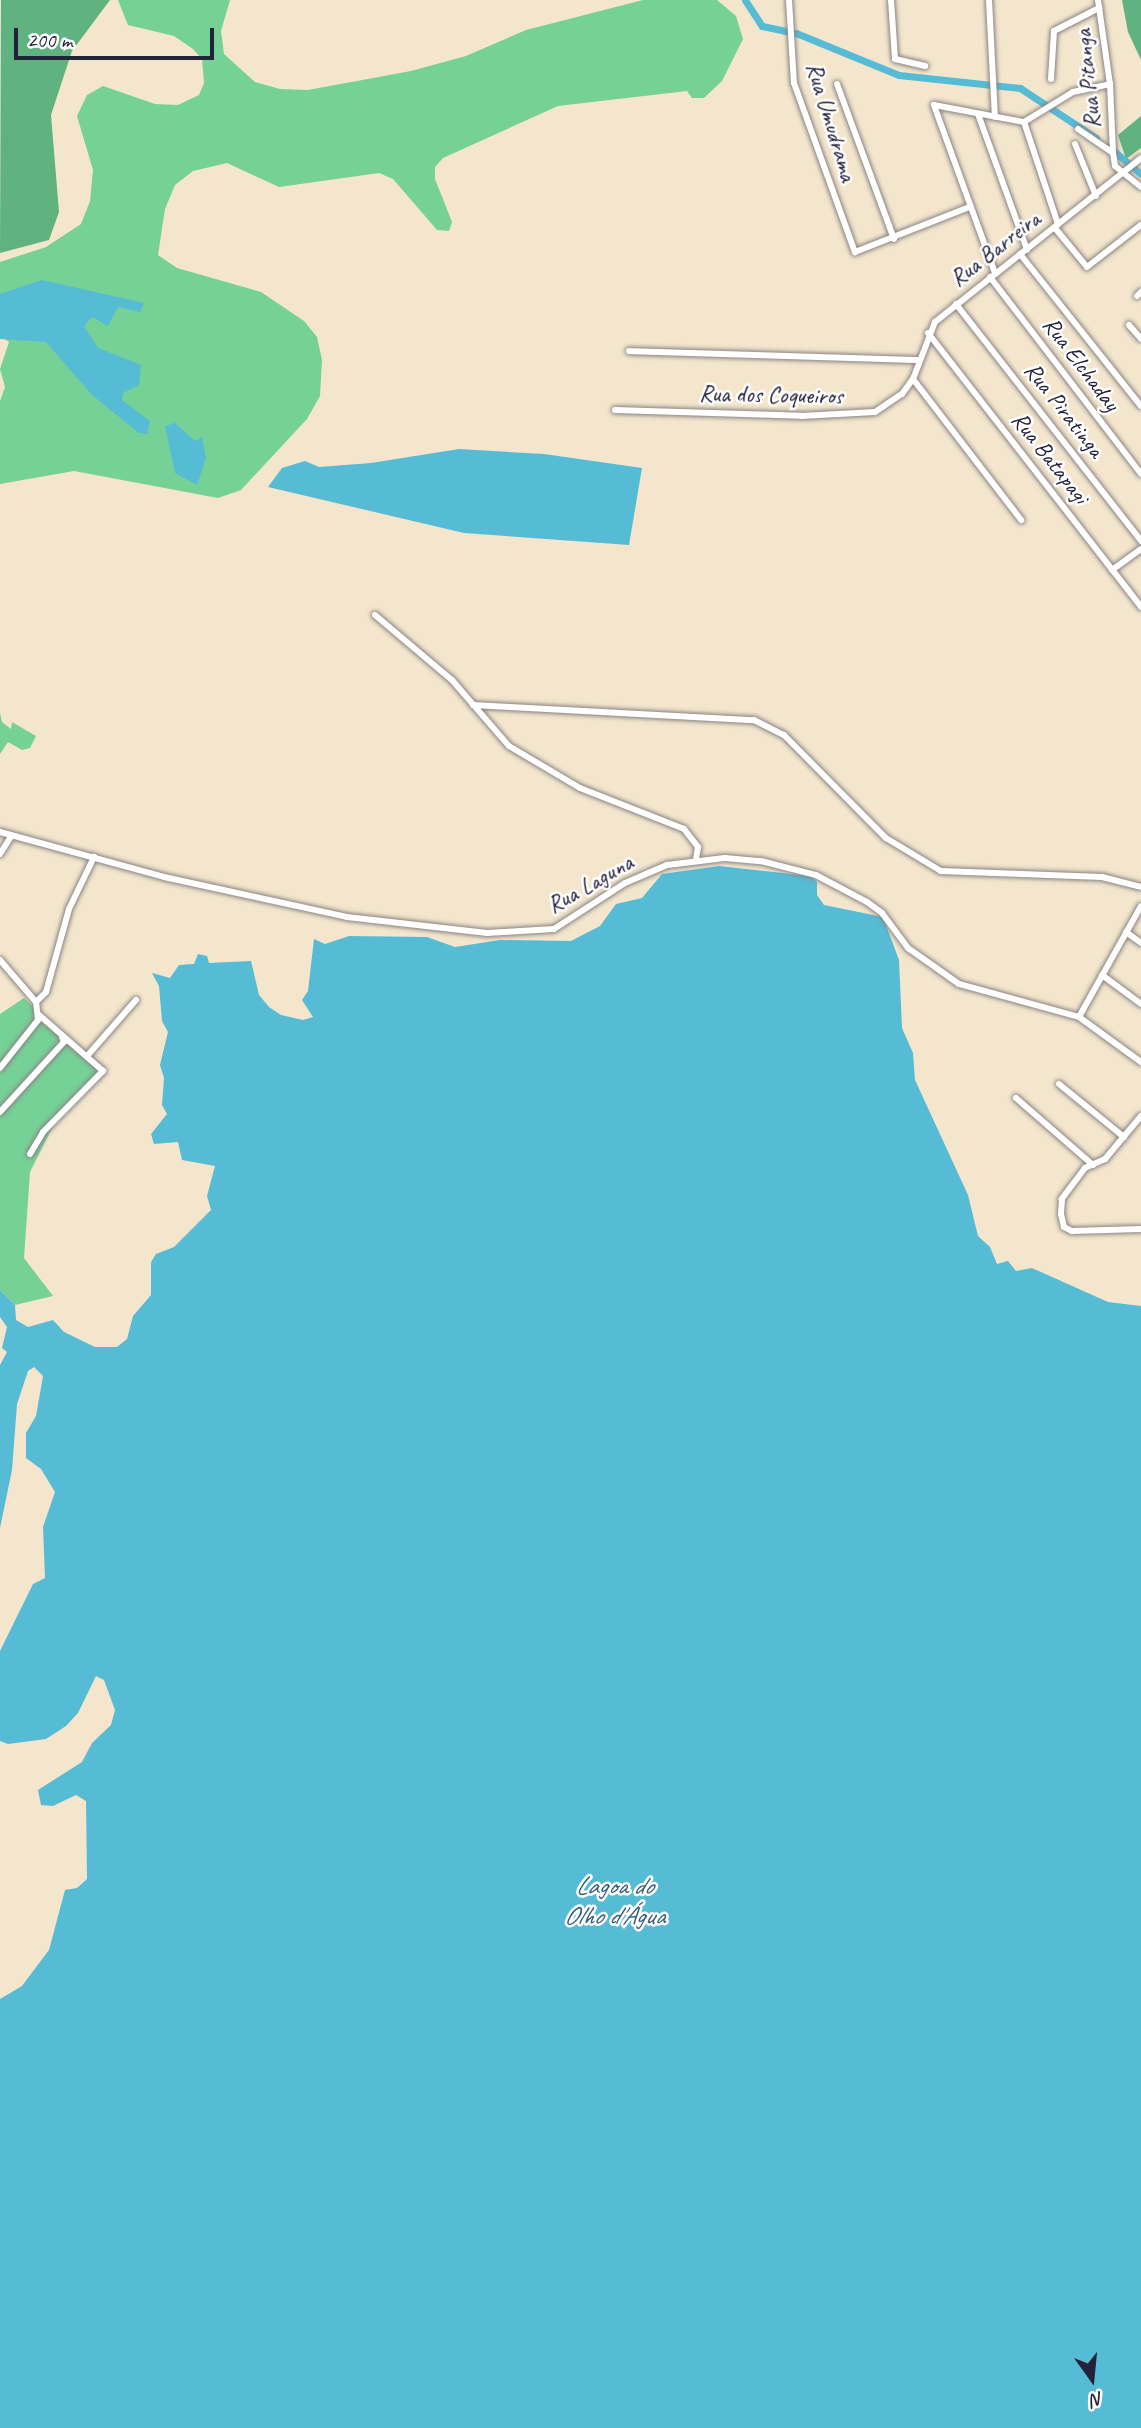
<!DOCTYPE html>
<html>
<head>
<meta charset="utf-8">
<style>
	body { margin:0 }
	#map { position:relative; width:1141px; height:2428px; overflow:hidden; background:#f3e6cd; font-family:Caveat,sans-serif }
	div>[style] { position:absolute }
	.green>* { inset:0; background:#76d197 }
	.forest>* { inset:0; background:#60b380 }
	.water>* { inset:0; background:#56bbd5 }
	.canal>* { height:7px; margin:-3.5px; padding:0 3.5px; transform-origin:3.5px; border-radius:3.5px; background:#56bbd5 }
	.roads { filter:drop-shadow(0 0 2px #8a8484) drop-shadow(0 0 2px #8a8484) }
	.minor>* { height:6px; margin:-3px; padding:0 3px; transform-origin:3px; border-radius:3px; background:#fff }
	span { translate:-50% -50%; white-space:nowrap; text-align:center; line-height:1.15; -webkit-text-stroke:5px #fff; paint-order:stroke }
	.street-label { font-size:24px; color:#22223b }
	.water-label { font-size:26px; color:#375f79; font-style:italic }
	.north { position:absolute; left:1057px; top:2344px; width:70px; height:70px; -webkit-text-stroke:5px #fff; paint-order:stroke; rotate:165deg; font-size:19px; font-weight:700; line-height:28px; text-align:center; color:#22223b }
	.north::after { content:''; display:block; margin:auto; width:24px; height:32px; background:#22223b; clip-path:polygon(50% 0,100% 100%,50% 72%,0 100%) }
	.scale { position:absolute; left:14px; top:28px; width:200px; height:32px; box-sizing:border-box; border:4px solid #22223b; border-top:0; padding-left:9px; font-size:21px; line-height:24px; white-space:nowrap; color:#22223b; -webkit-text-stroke:5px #fff; paint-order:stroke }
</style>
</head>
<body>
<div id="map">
	<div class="green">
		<i style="clip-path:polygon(118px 0,230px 0,221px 31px,224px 54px,255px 82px,280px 89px,308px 90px,411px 71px,466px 56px,526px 30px,643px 0,717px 0,736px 16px,743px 39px,722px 81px,704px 98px,692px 98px,687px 91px,558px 106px,443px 158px,435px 167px,435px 179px,452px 222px,449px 231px,437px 230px,393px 179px,379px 173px,279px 187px,227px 163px,193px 171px,175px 185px,165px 209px,158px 255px,177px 268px,261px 292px,304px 321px,317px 337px,322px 360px,320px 396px,307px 419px,241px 490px,218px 498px,74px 471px,0 484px,0 401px,5px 387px,0 369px,9px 342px,0 336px,0 262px,46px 247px,81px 224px,90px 201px,93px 170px,77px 116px,87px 95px,103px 86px,155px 104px,178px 105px,199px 95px,204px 83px,202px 59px,193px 49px,174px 36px,128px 25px)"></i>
		<i style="clip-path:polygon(0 713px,2px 722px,11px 729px,12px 722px,36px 736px,30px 748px,22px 750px,8px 742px,0 754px)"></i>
		<i style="clip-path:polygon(24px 998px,104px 1074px,54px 1124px,30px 1172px,24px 1258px,53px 1296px,15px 1305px,0 1290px,0 1014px)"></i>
	</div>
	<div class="forest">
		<i style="clip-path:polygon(1px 0,110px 0,72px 51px,51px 115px,59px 212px,49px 240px,0 253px)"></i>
		<i style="clip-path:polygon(1122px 0,1141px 0,1141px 60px,1128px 32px)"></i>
		<i style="clip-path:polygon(1141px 116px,1141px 148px,1126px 159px,1118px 135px)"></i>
	</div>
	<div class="water">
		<i style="clip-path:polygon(42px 280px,144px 303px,140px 312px,118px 307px,108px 326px,92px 317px,84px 326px,98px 348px,141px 365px,139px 385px,123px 393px,122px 400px,150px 421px,147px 434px,139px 433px,92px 395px,46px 342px,0 339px,0 294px)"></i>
		<i style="clip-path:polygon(175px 423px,195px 441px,202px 437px,206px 458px,197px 485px,175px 473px,165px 426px)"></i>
		<i style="clip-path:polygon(459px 449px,544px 454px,642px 468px,629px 545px,464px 533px,268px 487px,282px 468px,305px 461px,319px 467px,371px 463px)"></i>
		<i style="clip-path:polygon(719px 866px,810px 876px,817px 882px,817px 895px,824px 905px,883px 917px,899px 960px,902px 1028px,913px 1053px,915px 1080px,968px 1195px,978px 1236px,990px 1247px,997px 1264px,1008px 1261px,1016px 1271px,1032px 1268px,1108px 1302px,1141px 1306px,1141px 2428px,0 2428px,0 1999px,22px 1986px,49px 1950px,65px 1890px,77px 1888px,87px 1879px,86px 1801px,76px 1795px,53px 1806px,41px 1805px,38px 1790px,82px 1762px,92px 1743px,111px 1725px,115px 1710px,104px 1680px,96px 1676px,78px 1713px,66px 1726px,46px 1739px,8px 1744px,0 1741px,0 1651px,33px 1584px,45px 1578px,43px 1527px,55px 1492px,41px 1469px,26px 1458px,26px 1433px,36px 1416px,43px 1376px,34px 1367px,28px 1371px,17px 1404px,12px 1470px,0 1528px,0 1365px,7px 1352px,2px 1348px,7px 1327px,0 1317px,0 1290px,15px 1305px,16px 1320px,28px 1327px,53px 1320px,64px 1332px,95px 1347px,117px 1347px,127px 1339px,133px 1316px,151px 1295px,151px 1262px,156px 1254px,174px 1247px,211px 1210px,207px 1196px,215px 1166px,182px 1160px,178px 1142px,154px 1144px,151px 1134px,167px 1114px,162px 1105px,164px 1078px,160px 1065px,168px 1032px,162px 1021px,159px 986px,152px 973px,170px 978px,179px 965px,194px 964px,198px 954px,207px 956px,209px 963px,251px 961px,259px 995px,269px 1007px,281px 1015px,303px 1020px,313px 1017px,302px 1000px,308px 991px,314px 939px,325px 944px,349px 936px,427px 937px,455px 947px,500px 940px,571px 941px,600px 926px,616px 904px,642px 898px,662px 874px)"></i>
	</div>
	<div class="canal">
		<i style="left:745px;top:0;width:31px;rotate:57deg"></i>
		<i style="left:762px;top:26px;width:35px;rotate:12deg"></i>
		<i style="left:796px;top:33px;width:111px;rotate:22.2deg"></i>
		<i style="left:899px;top:75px;width:122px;rotate:6.1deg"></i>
		<i style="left:1020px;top:88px;width:91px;rotate:33.3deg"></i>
		<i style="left:1109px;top:147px;width:42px;rotate:40.2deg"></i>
	</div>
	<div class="roads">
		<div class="minor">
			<i style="left:789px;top:0;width:83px;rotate:86.6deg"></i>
			<i style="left:794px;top:83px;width:180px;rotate:70.2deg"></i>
			<i style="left:855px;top:252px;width:123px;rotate:-21.5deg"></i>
			<i style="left:891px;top:0;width:59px;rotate:86.1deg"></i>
			<i style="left:895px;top:59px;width:31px;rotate:13deg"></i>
			<i style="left:989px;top:0;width:117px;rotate:87.1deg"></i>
			<i style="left:1098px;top:0;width:85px;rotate:81.9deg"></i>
			<i style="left:1110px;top:84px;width:69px;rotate:87.5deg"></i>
			<i style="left:1051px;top:79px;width:48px;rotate:-86.4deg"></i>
			<i style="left:1054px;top:31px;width:51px;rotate:-27.1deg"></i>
			<i style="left:837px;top:84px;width:165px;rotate:69.8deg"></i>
			<i style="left:978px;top:114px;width:144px;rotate:70.1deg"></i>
			<i style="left:1024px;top:122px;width:108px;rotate:71.6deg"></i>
			<i style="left:1078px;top:129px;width:42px;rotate:34.4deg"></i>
			<i style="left:1113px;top:153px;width:13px;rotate:81deg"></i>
			<i style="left:1115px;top:166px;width:33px;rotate:39deg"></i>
			<i style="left:1075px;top:144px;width:56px;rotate:68deg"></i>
			<i style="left:1055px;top:228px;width:50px;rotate:50.6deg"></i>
			<i style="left:1087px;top:267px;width:68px;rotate:-37.9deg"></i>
			<i style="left:1020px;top:254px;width:194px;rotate:51.5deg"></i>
			<i style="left:995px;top:273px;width:179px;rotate:-110deg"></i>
			<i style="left:934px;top:105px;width:92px;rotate:10.7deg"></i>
			<i style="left:1024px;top:122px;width:57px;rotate:-31.5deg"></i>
			<i style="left:1073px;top:92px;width:38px;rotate:-12deg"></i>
			<i style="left:990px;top:277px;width:248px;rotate:52.5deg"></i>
			<i style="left:1137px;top:296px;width:6px;rotate:-45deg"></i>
			<i style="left:956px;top:304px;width:301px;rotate:52deg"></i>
			<i style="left:1129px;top:325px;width:18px;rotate:49deg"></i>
			<i style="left:928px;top:333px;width:347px;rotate:52.1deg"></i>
			<i style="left:629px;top:351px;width:291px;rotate:1.8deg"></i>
			<i style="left:913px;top:379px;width:178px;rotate:52.5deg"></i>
			<i style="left:615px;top:410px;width:186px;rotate:1.8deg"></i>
			<i style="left:801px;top:416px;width:74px;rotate:-3.1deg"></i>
			<i style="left:875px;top:412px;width:32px;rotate:-34deg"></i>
			<i style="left:902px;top:394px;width:19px;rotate:-54deg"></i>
			<i style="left:913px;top:379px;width:61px;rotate:-68.9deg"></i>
			<i style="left:935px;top:322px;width:263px;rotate:-38.5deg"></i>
			<i style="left:1112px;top:570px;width:36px;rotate:-36deg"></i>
			<i style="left:375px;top:615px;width:101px;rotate:40.2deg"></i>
			<i style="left:452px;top:680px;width:87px;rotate:49.2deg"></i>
			<i style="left:509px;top:746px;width:82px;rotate:30.6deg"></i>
			<i style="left:580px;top:788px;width:112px;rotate:21.5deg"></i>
			<i style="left:684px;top:829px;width:23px;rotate:52deg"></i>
			<i style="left:698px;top:847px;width:13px;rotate:99deg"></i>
			<i style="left:473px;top:705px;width:281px;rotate:3.1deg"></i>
			<i style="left:754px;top:720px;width:34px;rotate:27deg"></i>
			<i style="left:784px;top:735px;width:145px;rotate:45.3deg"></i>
			<i style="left:886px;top:838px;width:64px;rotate:31deg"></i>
			<i style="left:941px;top:871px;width:161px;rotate:2.1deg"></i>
			<i style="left:1102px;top:877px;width:40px;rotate:14.4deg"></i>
			<i style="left:0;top:832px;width:170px;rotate:15.3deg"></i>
			<i style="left:164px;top:877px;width:187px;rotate:12.3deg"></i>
			<i style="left:347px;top:917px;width:141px;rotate:6.5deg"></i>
			<i style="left:487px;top:933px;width:67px;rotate:-3.4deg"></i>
			<i style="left:554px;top:929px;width:85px;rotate:-32.9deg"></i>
			<i style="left:625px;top:883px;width:46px;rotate:-23.2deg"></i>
			<i style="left:667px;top:865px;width:58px;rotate:-6.9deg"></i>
			<i style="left:725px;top:858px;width:36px;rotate:5deg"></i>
			<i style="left:761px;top:861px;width:57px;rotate:14.3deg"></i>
			<i style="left:816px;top:875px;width:58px;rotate:27.9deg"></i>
			<i style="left:867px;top:902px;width:19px;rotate:36deg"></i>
			<i style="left:882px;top:913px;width:44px;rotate:53.4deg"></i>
			<i style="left:908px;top:948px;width:62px;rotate:35.2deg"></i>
			<i style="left:959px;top:984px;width:124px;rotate:15.4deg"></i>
			<i style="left:0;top:854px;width:22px;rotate:-58deg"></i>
			<i style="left:1126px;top:932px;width:19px;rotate:36deg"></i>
			<i style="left:0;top:960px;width:55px;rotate:49.4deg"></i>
			<i style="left:1102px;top:975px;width:49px;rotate:36.6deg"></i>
			<i style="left:36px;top:1002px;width:14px;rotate:-45deg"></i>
			<i style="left:46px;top:992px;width:86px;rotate:-74.5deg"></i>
			<i style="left:69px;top:909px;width:58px;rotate:-64.3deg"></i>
			<i style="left:1079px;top:1017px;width:127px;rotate:-60.8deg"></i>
			<i style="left:1079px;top:1017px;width:77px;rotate:36deg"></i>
			<i style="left:88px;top:1055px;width:73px;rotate:-48.9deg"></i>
			<i style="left:0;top:1068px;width:61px;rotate:-51.6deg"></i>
			<i style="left:38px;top:1020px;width:18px;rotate:-96deg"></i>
			<i style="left:1059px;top:1084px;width:84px;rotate:39.2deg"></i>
			<i style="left:1016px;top:1098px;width:102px;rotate:41deg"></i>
			<i style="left:0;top:1112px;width:95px;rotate:-47.6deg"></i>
			<i style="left:64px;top:1042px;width:5px;rotate:-112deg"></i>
			<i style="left:1141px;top:1116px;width:56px;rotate:129.9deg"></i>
			<i style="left:1105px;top:1159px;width:22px;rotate:156deg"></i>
			<i style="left:1085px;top:1168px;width:39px;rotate:127deg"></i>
			<i style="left:1062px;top:1199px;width:15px;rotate:94deg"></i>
			<i style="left:1061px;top:1214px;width:13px;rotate:77deg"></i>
			<i style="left:1064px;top:1227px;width:9px;rotate:27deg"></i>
			<i style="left:1072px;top:1231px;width:69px;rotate:-1.7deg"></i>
			<i style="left:30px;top:1154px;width:26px;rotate:-59deg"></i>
			<i style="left:43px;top:1132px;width:86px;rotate:-45.5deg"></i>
			<i style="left:103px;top:1071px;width:86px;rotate:-138.8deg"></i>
		</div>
	</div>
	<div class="street-label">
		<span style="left:1088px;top:79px;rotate:-96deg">Rua Pitanga</span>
		<span style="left:831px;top:122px;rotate:73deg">Rua Umudrama</span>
		<span style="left:995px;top:249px;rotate:-38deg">Rua Barreira</span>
		<span style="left:1081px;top:364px;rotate:53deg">Rua Elchaday</span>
		<span style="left:771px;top:395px;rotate:1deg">Rua dos Coqueiros</span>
		<span style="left:1064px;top:410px;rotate:52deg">Rua Piratinga</span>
		<span style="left:1050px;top:458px;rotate:52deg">Rua Batapagi</span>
		<span style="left:590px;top:884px;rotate:-30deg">Rua Laguna</span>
	</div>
	<div class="water-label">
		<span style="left:614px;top:1901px">Lagoa do<br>Olho d'Água</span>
	</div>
	<div class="north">N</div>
	<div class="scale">200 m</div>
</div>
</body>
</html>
